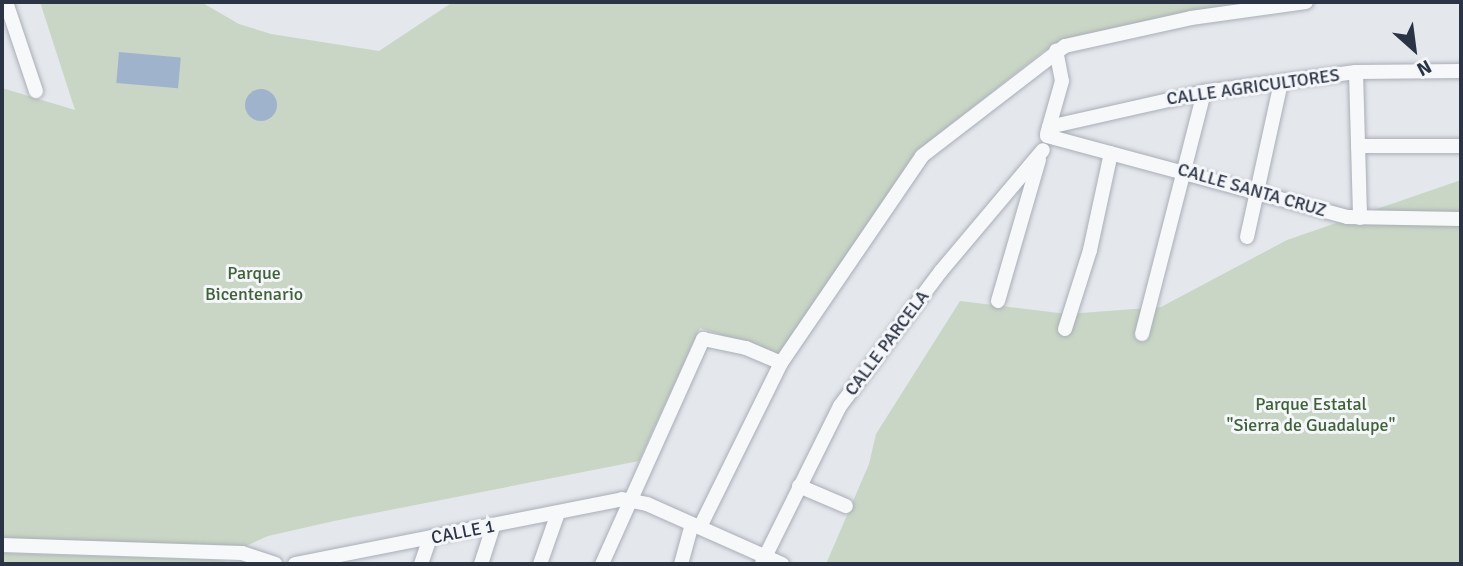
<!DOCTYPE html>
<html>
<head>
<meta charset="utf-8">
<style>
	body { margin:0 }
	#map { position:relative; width:1463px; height:566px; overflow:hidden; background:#e4e7ec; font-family:Signika,sans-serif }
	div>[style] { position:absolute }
	.green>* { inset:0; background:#c9d6c5 }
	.water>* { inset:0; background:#9fb4cc; transform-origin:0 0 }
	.round { border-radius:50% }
	.roads { filter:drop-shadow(0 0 2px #a9aeb7) drop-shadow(0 0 2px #a9aeb7) }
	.minor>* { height:14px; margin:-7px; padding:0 7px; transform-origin:7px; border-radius:7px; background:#f7f8fa }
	span { translate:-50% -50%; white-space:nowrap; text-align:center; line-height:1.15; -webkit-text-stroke:6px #f4f6f9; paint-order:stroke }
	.street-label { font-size:18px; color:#2b3445 }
	.park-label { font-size:18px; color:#3f6138 }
	.frame { position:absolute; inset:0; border:4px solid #2b3445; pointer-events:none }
	.north { position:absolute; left:1379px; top:14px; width:70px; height:70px; -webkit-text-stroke:5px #f4f6f9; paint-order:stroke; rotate:152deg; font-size:19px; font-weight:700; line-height:28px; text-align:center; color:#2b3445 }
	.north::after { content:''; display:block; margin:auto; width:24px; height:32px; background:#2b3445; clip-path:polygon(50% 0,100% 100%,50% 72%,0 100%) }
</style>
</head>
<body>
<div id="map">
	<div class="green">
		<i style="clip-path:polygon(40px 2px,201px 2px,239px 24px,271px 34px,379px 51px,453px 2px,1261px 2px,1081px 35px,1044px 51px,915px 153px,780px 355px,700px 328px,639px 461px,334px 521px,268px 536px,237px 550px,2px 538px,2px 88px,75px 110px)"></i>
		<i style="clip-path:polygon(1461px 180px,1461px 564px,826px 564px,869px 464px,876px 434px,960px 301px,1067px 314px,1161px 307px,1287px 240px)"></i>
		<i style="clip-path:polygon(2px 553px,217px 560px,238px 564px,2px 564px)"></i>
	</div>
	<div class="water">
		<i style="left:119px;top:52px;width:62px;height:31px;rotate:5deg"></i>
		<i class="round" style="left:245px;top:89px;width:32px;height:32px"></i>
	</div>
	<div class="roads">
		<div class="minor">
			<i style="left:6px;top:2px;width:94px;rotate:71.4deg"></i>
			<i style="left:1356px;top:72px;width:146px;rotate:88.4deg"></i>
			<i style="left:1049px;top:127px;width:159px;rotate:-12.7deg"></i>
			<i style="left:1204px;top:92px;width:153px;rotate:-7.5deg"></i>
			<i style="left:1356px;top:72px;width:105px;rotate:-0.5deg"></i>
			<i style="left:1047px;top:134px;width:55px;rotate:-74.2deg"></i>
			<i style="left:1062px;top:81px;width:31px;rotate:-101deg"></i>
			<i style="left:1047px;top:136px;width:311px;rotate:15.1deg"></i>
			<i style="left:1347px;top:217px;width:114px;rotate:1deg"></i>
			<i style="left:1358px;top:146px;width:103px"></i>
			<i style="left:1247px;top:237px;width:159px;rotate:-77.6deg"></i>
			<i style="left:998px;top:301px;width:147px;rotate:-73.8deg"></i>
			<i style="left:1065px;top:329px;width:83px;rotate:-72.4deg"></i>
			<i style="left:1090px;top:250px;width:99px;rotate:-77.8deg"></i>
			<i style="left:1142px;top:334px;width:250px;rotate:-75.6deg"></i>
			<i style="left:799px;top:486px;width:51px;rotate:23.1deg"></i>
			<i style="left:700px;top:527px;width:183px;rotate:-63.7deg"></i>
			<i style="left:781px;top:363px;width:250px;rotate:-55.7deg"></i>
			<i style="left:922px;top:156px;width:180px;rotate:-37.6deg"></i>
			<i style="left:1065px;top:46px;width:129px;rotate:-12.5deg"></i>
			<i style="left:1191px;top:18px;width:116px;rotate:-7.9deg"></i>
			<i style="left:2px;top:545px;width:240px;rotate:1.9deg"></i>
			<i style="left:242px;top:553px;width:35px;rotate:18deg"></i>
			<i style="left:762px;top:563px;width:175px;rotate:-63.6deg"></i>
			<i style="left:840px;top:406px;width:169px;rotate:-53.2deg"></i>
			<i style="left:941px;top:271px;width:158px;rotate:-49.9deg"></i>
			<i style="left:295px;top:564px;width:333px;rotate:-11.2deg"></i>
			<i style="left:622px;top:499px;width:25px;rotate:11deg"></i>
			<i style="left:647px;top:504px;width:148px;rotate:24deg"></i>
			<i style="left:421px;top:564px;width:28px;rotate:-71deg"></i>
			<i style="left:481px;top:564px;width:40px;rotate:-72deg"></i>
			<i style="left:540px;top:564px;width:54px;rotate:-70.6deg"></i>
			<i style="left:602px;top:564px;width:247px;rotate:-65.8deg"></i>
			<i style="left:703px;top:339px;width:44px;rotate:11.8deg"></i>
			<i style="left:746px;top:348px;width:38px;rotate:23deg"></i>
			<i style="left:681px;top:564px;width:41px;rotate:-74.6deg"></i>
		</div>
	</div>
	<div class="street-label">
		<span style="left:1253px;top:87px;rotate:-8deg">CALLE AGRICULTORES</span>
		<span style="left:1252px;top:190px;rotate:16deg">CALLE SANTA CRUZ</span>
		<span style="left:887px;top:343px;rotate:-53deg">CALLE PARCELA</span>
		<span style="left:463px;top:532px;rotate:-11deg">CALLE 1</span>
	</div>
	<div class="park-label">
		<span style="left:254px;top:284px">Parque<br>Bicentenario</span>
		<span style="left:1311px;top:415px">Parque Estatal<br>"Sierra de Guadalupe"</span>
	</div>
	<div class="frame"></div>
	<div class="north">N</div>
</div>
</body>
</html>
